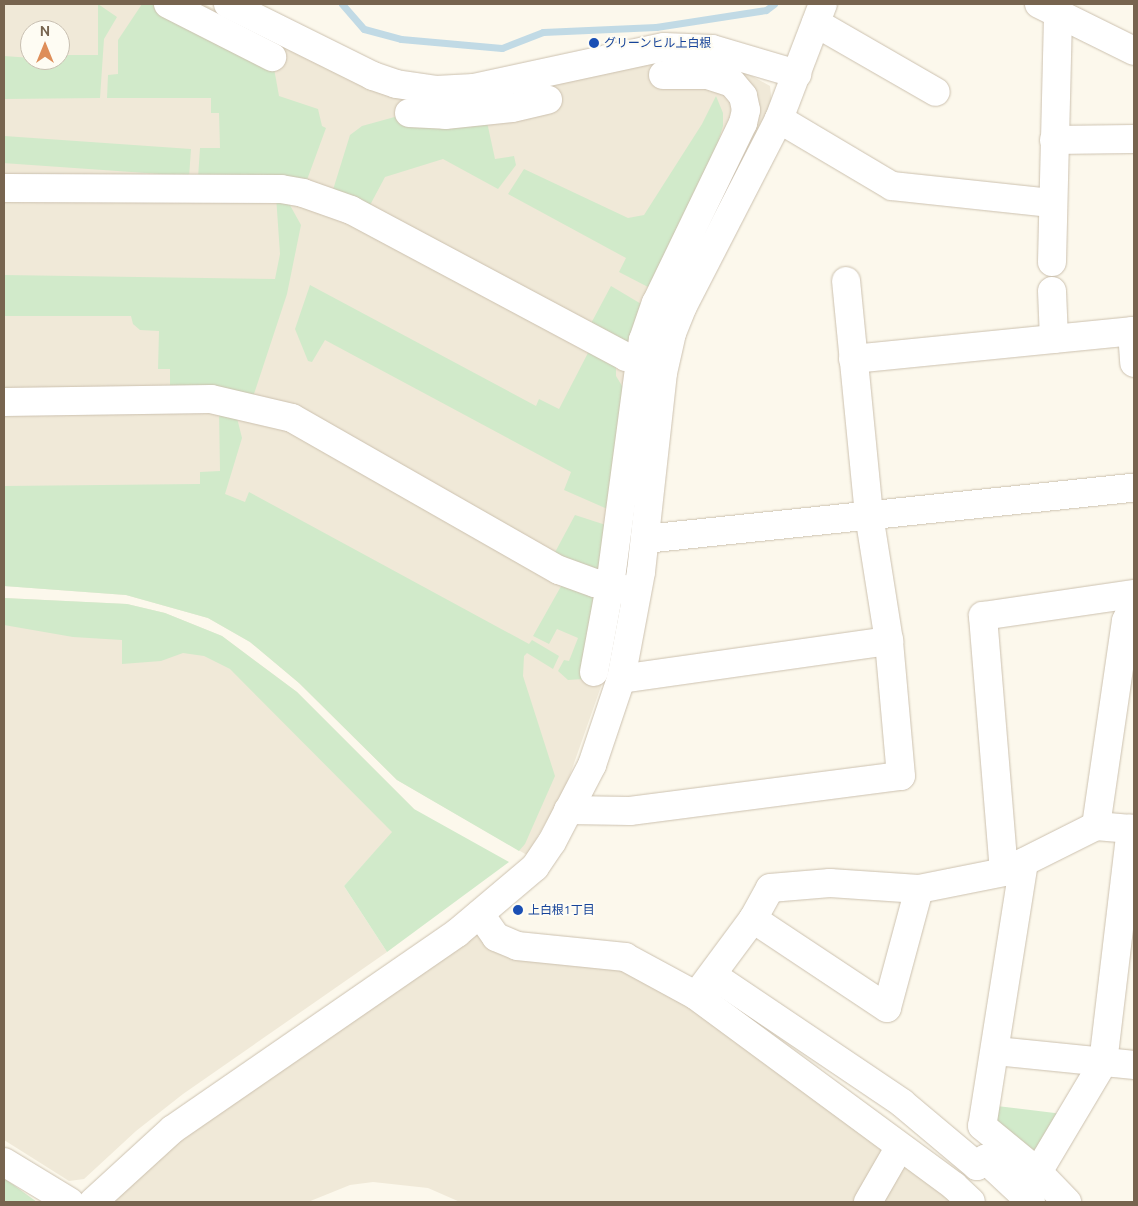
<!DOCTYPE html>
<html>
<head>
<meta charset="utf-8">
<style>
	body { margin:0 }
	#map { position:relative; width:1138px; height:1206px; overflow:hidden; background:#fcf8ec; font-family:Ubuntu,"Noto Sans JP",sans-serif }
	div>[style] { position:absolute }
	.residential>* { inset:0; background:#f0e9d8 }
	.green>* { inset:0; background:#d1eaca; transform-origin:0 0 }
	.stream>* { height:7px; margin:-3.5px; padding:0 3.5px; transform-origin:3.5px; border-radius:3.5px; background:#c1dae5 }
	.roads { filter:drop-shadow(0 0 1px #ccc1af) drop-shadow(0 0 1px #ccc1af) }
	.minor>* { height:28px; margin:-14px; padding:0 14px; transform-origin:14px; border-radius:14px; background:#fff }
	.dots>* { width:14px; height:14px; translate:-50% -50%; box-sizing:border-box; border:2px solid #fefcf3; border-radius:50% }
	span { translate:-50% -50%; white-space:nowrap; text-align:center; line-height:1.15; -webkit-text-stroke:4px #fefcf3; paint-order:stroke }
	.transit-label { font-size:12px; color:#164399 }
	.left { translate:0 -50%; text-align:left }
	.frame { position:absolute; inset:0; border:5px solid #77644f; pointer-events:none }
	.north { position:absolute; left:20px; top:20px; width:50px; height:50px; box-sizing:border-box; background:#fefcf3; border:1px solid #c8bfb1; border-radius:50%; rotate:0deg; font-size:14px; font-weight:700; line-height:20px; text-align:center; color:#77644f }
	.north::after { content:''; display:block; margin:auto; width:18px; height:22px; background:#de8e59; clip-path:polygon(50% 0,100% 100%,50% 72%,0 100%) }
</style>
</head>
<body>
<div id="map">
	<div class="residential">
		<i style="clip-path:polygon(evenodd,4px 4px,204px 4px,372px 84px,675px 58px,734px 66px,770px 86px,772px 104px,675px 292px,632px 524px,624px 589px,605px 675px,565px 789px,527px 855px,397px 780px,299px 683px,250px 642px,208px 618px,126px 595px,4px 586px,4px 4px,30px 30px,60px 30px,60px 60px,30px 60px,30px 30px)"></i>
		<i style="clip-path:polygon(4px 598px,127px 604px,165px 613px,222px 636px,297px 692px,414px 809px,344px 886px,387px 952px,183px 1094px,136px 1131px,84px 1179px,69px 1181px,4px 1140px)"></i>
		<i style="clip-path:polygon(469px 932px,614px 966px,661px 986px,960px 1202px,460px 1202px,428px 1188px,373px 1182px,350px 1185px,308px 1202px,114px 1202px,179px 1138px)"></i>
	</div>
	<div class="green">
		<i style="clip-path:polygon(98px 4px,117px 17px,104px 39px,100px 98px,4px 99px,4px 56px,60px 60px,60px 55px,98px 55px)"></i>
		<i style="clip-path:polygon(142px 4px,168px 4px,272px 57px,279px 96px,318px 109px,322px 126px,326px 128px,304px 188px,198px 178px,200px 148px,220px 148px,219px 113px,211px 113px,211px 98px,107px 98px,108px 75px,118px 74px,118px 40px)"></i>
		<i style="clip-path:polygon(716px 96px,723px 113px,723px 126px,711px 165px,648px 287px,619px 272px,626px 258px,508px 194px,524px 169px,628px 218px,644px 215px,702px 124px)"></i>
		<i style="clip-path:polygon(409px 113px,487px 122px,495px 159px,514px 156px,516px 165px,498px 189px,443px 159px,385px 177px,369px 207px,332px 193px,350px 135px,362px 126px)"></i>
		<i style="left:191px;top:149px;width:27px;height:187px;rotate:94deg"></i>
		<i style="clip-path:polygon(276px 196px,286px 198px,301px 225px,287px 294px,251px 403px,170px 392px,170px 369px,158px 369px,159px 331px,140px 330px,133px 324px,131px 316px,4px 316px,4px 275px,275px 279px,280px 254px)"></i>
		<i style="clip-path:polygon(310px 285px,536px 406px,539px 399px,559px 409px,590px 349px,616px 362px,616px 376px,627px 394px,612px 511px,564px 490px,571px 472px,325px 340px,312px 362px,308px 361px,295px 329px)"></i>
		<i style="clip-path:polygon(611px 286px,648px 308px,633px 352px,588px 329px)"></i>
		<i style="clip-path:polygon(219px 411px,236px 414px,242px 438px,225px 494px,245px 502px,249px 492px,529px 644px,532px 640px,559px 656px,553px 669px,527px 653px,524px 656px,523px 676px,555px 776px,525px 844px,519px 851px,397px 780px,299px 683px,250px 642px,208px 618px,126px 595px,4px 586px,4px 486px,200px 484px,200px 472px,220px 471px)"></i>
		<i style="clip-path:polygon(575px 515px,615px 528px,606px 578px,553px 556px)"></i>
		<i style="clip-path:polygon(564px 581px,603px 596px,583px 679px,568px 680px,558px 671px,564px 660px,569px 661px,578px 638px,557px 629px,549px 644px,533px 636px)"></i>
		<i style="clip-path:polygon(4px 598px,127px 604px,165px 613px,222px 636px,297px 692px,414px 809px,509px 862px,387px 952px,344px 886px,392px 832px,230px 669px,204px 656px,183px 653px,161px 661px,122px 664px,122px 640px,73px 637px,4px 625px)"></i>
		<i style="clip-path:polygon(997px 1106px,1063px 1114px,1038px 1156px,993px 1124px)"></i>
		<i style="clip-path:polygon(4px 1178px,37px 1202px,4px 1202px)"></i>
	</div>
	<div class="stream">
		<i style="left:342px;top:4px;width:33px;rotate:49deg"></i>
		<i style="left:364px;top:29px;width:38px;rotate:15deg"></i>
		<i style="left:401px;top:39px;width:101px;rotate:5.1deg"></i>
		<i style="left:502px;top:48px;width:44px;rotate:-21.3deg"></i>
		<i style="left:543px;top:32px;width:113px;rotate:-2.5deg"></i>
		<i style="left:656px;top:27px;width:111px;rotate:-8.8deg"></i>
		<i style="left:766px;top:10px;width:10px;rotate:-37deg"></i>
	</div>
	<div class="roads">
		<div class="minor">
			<i style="left:168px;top:4px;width:117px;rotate:27deg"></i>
			<i style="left:228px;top:4px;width:162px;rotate:26.4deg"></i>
			<i style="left:373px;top:76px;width:24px;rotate:19deg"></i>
			<i style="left:396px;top:84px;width:40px;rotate:8.5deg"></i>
			<i style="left:436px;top:90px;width:38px;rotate:-3deg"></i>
			<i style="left:474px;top:88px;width:194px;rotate:-12.2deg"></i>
			<i style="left:664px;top:47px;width:48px;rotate:2.4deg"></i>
			<i style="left:712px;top:49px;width:89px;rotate:16.4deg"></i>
			<i style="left:1039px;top:4px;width:106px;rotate:26.3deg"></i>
			<i style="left:816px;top:23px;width:138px;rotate:29.9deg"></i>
			<i style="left:409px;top:113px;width:36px;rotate:3deg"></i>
			<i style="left:445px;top:115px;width:67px;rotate:-6deg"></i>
			<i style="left:512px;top:108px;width:37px;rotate:-13deg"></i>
			<i style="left:779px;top:119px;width:131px;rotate:30.7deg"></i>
			<i style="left:892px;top:186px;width:160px;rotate:6.1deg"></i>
			<i style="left:1054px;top:140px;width:80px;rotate:-0.7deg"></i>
			<i style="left:4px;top:188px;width:277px;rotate:0.2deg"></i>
			<i style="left:281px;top:189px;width:22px;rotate:10deg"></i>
			<i style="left:303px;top:193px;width:51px;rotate:19.5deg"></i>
			<i style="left:351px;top:210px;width:312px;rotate:28.1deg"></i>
			<i style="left:626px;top:357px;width:39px;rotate:9deg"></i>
			<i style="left:1052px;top:262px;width:248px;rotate:-88.6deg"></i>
			<i style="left:1052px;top:291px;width:48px;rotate:87.6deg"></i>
			<i style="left:1132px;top:331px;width:32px;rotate:86deg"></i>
			<i style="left:853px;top:359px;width:282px;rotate:-5.7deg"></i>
			<i style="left:4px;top:402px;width:207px;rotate:-0.8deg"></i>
			<i style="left:211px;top:399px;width:83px;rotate:13.2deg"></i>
			<i style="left:292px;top:418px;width:307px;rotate:29.7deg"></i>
			<i style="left:559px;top:570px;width:38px;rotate:20deg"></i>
			<i style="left:595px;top:583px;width:35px;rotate:12deg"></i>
			<i style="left:645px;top:539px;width:492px;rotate:-6deg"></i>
			<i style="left:594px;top:672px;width:87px;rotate:-79.5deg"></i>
			<i style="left:610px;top:586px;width:248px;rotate:-82.4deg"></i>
			<i style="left:643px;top:340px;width:39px;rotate:-71deg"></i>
			<i style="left:656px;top:303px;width:200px;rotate:-64.2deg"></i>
			<i style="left:743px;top:123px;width:13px;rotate:-77deg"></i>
			<i style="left:746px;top:110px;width:14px;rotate:-102deg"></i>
			<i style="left:743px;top:96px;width:17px;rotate:-130deg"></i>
			<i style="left:732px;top:83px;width:26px;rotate:-162deg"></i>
			<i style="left:707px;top:75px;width:44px;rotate:180deg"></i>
			<i style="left:621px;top:679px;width:271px;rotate:-8.1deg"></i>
			<i style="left:568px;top:810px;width:62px;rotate:0.9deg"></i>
			<i style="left:630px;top:811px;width:273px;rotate:-7.4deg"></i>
			<i style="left:901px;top:776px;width:136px;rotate:-95.1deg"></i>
			<i style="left:889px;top:641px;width:128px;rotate:-99deg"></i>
			<i style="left:869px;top:515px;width:235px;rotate:-95.6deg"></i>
			<i style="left:1096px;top:826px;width:207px;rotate:-81.7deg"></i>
			<i style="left:1126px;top:621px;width:20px;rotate:-66deg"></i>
			<i style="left:1024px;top:862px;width:267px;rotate:99deg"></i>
			<i style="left:982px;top:1126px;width:72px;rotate:39.4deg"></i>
			<i style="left:1038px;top:1172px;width:42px;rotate:46deg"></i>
			<i style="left:1004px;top:872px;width:257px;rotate:-94.7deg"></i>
			<i style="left:983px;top:616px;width:153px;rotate:-8.3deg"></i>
			<i style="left:919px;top:889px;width:123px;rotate:105.1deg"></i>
			<i style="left:887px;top:1008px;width:161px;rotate:-146.4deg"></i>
			<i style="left:753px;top:919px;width:35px;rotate:-61deg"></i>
			<i style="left:770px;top:888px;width:60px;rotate:-4.8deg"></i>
			<i style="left:830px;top:883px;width:89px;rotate:3.9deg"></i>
			<i style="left:919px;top:889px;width:87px;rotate:-11.3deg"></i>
			<i style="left:1004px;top:872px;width:103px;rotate:-26.6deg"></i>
			<i style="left:1096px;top:826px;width:38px;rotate:5deg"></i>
			<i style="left:480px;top:914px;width:28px;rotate:55deg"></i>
			<i style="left:496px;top:937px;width:23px;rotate:23deg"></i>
			<i style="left:517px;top:946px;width:109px;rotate:5.8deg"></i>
			<i style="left:625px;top:957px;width:80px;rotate:28.5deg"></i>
			<i style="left:695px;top:995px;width:322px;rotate:36.4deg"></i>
			<i style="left:954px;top:1186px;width:23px;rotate:43deg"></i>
			<i style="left:714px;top:976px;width:227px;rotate:34deg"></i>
			<i style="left:902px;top:1103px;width:98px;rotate:40deg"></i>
			<i style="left:977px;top:1166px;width:11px;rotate:-41deg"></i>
			<i style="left:985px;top:1159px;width:63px;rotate:43.1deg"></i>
			<i style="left:701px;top:989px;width:87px;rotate:-53.4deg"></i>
			<i style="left:996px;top:1051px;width:139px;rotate:5.8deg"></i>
			<i style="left:4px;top:1162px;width:77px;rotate:31.2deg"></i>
			<i style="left:1038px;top:1172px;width:127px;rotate:-59.2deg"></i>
			<i style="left:1103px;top:1063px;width:236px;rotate:-83.2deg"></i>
			<i style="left:93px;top:1202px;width:108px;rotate:-42.4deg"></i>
			<i style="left:173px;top:1129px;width:345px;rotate:-34.6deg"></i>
			<i style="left:457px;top:933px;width:102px;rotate:-40.2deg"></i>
			<i style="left:535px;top:867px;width:30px;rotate:-56deg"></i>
			<i style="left:552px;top:842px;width:87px;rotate:-62.5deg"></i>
			<i style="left:592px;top:765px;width:91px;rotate:-71.4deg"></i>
			<i style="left:621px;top:679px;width:109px;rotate:-79.4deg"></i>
			<i style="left:641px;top:572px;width:200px;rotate:-83.7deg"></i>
			<i style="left:663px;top:373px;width:41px;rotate:-77.3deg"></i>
			<i style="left:672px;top:333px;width:29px;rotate:-68deg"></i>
			<i style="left:683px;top:306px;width:210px;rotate:-62.8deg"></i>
			<i style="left:779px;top:119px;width:123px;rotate:-69.1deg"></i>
			<i style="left:868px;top:1202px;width:62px;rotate:-60.1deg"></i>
		</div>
	</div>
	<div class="dots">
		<i style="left:594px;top:43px;background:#1a4fb4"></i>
		<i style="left:518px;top:910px;background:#1a4fb4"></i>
	</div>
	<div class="transit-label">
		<span class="left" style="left:604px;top:43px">グリーンヒル上白根</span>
		<span class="left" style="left:528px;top:910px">上白根1丁目</span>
	</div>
	<div class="frame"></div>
	<div class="north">N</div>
</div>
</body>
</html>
